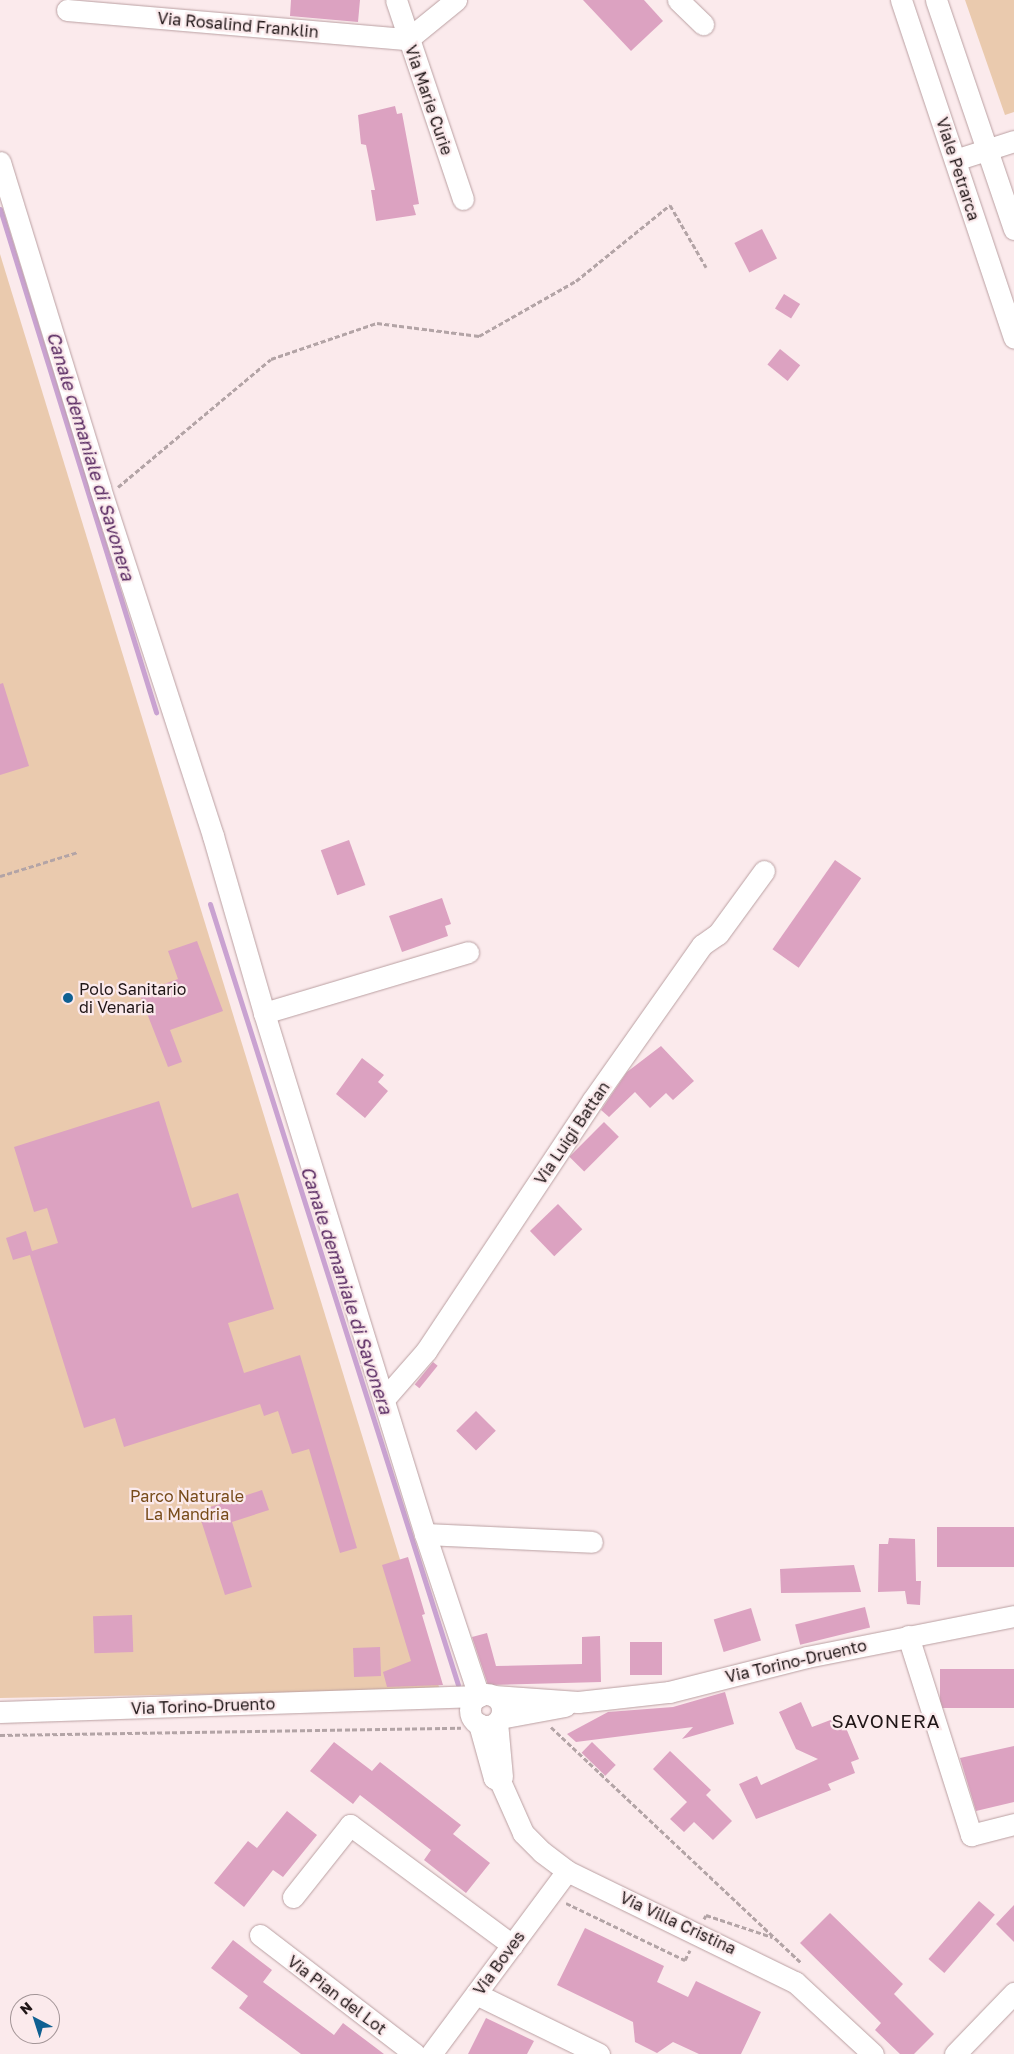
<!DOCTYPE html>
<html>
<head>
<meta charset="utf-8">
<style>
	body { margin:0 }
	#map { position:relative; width:1014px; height:2054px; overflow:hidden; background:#fbeaec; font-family:"Golos Text",sans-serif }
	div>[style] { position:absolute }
	.green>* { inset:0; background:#eacaae }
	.stream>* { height:5px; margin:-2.5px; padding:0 2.5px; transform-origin:2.5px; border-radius:2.5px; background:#c9a2d1 }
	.building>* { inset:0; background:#dca2c1; transform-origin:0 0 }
	.path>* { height:3px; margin-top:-1.5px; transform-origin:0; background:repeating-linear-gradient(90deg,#b3a4a6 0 5px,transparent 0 7.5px) }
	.roads { filter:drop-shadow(0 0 1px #baa0a2) drop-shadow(0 0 1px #baa0a2) }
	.minor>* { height:21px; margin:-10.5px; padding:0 10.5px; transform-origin:10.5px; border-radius:10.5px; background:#fff }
	.minor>.ring { margin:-10.5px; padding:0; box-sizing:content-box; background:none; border:21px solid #fff; border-radius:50% }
	.dots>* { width:14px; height:14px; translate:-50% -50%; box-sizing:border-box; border:2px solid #fbeaec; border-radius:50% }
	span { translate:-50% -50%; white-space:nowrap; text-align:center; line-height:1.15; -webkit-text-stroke:4.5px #fbeaec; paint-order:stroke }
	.street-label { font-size:16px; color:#201617 }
	.poi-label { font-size:16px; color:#201617 }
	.left { translate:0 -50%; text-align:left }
	.park-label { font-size:16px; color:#774b1a }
	.water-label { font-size:18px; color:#55255f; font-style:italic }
	.quarter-label { font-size:19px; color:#201617; letter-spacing:1px }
	.north { position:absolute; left:10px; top:1994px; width:50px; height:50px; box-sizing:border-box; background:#fbeaec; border:1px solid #a39597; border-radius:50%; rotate:320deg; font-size:14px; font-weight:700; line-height:20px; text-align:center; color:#201617 }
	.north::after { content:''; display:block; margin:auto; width:18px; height:22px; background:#0f6092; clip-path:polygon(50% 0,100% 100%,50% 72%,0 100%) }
</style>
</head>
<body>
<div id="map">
	<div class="green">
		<i style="clip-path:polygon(965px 0,1014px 0,1014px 112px,1005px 115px)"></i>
		<i style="clip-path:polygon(0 254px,440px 1690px,0 1698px)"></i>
	</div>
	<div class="stream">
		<i style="left:0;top:209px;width:527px;rotate:72.77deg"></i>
		<i style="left:210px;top:904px;width:819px;rotate:72.38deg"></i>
	</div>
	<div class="building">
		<i style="clip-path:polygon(291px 0,360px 0,358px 22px,290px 16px)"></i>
		<i style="clip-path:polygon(583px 0,644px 0,663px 21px,631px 51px)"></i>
		<i style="clip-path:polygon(395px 106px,397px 114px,402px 113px,419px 204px,413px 205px,416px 215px,376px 221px,371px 190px,375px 190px,366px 145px,361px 144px,358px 115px)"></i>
		<i style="left:762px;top:229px;width:33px;height:31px;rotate:63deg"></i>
		<i style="left:784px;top:294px;width:19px;height:17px;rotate:32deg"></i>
		<i style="left:780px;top:349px;width:26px;height:20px;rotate:39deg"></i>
		<i style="clip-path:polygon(3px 683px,29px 766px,0 775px,0 684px)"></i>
		<i style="left:349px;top:840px;width:48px;height:30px;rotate:70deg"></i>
		<i style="left:835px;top:860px;width:32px;height:109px;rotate:35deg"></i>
		<i style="clip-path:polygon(442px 898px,451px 924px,445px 926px,448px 936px,402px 952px,389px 916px)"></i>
		<i style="clip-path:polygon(197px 941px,223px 1011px,170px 1030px,182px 1062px,168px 1067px,139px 993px,178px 979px,168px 951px)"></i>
		<i style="clip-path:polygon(661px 1046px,694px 1081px,673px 1100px,666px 1093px,650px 1108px,635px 1092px,609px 1117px,601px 1110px,627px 1072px)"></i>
		<i style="clip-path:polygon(362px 1058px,384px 1075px,378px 1082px,388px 1091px,365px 1118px,336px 1094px)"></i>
		<i style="clip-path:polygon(159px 1101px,192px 1208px,238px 1193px,274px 1309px,228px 1323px,244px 1373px,300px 1355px,357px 1548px,340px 1553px,309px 1449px,292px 1454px,278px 1411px,264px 1416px,260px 1404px,124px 1447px,115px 1418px,84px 1428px,30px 1255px,13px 1260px,6px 1238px,26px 1231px,32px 1251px,58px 1243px,47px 1208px,34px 1212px,14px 1147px)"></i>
		<i style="left:604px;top:1122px;width:21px;height:49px;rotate:45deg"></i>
		<i style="left:558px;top:1204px;width:35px;height:39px;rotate:46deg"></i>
		<i style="left:433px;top:1362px;width:6px;height:29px;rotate:39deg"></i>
		<i style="left:476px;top:1411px;width:28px;height:28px;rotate:45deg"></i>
		<i style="clip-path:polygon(262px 1490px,269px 1510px,232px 1522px,252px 1587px,225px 1595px,198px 1511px)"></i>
		<i style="left:1014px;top:1527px;width:40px;height:77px;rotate:90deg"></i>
		<i style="clip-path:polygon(889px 1538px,915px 1539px,916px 1581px,921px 1581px,920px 1605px,907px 1604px,905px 1591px,878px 1592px,879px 1544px,888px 1544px)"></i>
		<i style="clip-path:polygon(408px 1557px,425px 1614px,422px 1615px,443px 1685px,387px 1687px,383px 1672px,411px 1661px,382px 1565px)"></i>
		<i style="clip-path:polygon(854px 1565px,861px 1592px,781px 1593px,780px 1569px)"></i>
		<i style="left:865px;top:1607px;width:21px;height:72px;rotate:76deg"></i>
		<i style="left:751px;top:1608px;width:34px;height:39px;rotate:73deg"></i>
		<i style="left:132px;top:1615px;width:37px;height:39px;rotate:88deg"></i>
		<i style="clip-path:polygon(487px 1633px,496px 1666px,582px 1664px,582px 1637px,600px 1636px,601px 1682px,488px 1685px,472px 1637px)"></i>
		<i style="left:630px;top:1642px;width:32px;height:33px"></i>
		<i style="left:380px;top:1647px;width:29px;height:27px;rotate:88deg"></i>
		<i style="left:1014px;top:1669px;width:39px;height:74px;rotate:90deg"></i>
		<i style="clip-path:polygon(725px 1692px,734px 1724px,682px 1739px,693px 1727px,576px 1742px,567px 1734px,608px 1712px,673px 1707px)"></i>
		<i style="clip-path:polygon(801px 1702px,812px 1727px,841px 1716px,859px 1759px,851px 1762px,855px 1773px,828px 1784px,831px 1790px,756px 1819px,739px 1784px,757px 1776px,761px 1785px,818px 1759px,796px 1749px,779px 1712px)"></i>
		<i style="clip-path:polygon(334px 1742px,372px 1771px,380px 1762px,461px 1825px,453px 1834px,490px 1863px,466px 1893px,424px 1860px,431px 1850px,360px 1795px,353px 1804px,310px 1771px)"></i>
		<i style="left:592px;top:1742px;width:33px;height:15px;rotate:44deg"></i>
		<i style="clip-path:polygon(1014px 1746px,1014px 1802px,976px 1811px,960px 1758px)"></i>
		<i style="clip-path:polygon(670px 1751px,711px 1790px,706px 1795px,732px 1821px,713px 1840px,694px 1822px,684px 1832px,670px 1819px,687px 1802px,653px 1769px)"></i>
		<i style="clip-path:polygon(287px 1811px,317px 1835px,283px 1877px,273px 1870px,244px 1907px,214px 1883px,248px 1841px,257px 1848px)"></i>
		<i style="left:979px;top:1901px;width:21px;height:77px;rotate:41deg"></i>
		<i style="clip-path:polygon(1014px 1905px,1014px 1942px,996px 1924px)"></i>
		<i style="clip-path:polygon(830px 1913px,903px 1984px,894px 1994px,934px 2034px,914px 2054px,900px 2054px,875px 2030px,881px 2023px,800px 1943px)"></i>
		<i style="clip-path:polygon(585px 1928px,664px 1966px,657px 1982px,688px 1997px,696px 1981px,761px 2012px,741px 2054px,699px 2054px,673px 2042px,657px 2053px,635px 2042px,633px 2022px,557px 1985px)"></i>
		<i style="clip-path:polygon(233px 1940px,272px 1970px,263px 1982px,334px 2035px,343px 2023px,384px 2054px,301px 2054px,239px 2008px,248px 1996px,211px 1968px)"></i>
		<i style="clip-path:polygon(486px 2018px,534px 2041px,527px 2054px,468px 2054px)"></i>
	</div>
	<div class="path">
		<i style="left:118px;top:487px;width:199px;rotate:-39.9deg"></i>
		<i style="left:271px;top:359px;width:112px;rotate:-18.8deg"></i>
		<i style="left:377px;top:323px;width:103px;rotate:7.3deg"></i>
		<i style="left:479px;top:336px;width:112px;rotate:-29.6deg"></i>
		<i style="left:576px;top:281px;width:121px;rotate:-39deg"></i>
		<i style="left:670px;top:205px;width:72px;rotate:59.9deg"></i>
		<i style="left:0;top:876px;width:82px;rotate:-17.1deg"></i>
		<i style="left:551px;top:1727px;width:344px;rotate:43.3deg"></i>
		<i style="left:0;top:1735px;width:461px;rotate:-0.9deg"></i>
		<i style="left:566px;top:1903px;width:132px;rotate:25.6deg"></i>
		<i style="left:685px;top:1960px;width:11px;rotate:-63deg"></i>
		<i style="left:704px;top:1919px;width:4px;rotate:-63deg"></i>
		<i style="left:706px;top:1915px;width:70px;rotate:18.4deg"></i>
	</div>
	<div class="roads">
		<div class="minor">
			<i style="left:396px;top:0;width:210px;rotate:71.4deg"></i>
			<i style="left:678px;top:0;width:35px;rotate:44deg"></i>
			<i style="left:901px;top:0;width:356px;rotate:71.5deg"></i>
			<i style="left:936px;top:0;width:242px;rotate:71.2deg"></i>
			<i style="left:67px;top:10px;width:342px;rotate:4.9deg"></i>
			<i style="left:408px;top:39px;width:62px;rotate:-39.1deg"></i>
			<i style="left:955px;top:160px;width:62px;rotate:-17.9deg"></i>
			<i style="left:0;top:162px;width:341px;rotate:72.9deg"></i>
			<i style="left:100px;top:488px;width:366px;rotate:72deg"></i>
			<i style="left:213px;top:836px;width:184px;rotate:73.9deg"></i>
			<i style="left:264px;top:1013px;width:545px;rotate:72.83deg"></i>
			<i style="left:425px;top:1534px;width:171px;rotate:71.6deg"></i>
			<i style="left:264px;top:1013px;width:213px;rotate:-16.6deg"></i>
			<i style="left:384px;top:1399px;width:64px;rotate:-48.8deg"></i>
			<i style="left:426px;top:1351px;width:300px;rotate:-56.4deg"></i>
			<i style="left:592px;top:1101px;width:191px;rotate:-54.8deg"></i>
			<i style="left:702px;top:945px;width:19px;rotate:-35deg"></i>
			<i style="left:718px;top:934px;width:78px;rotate:-53.9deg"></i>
			<i style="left:425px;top:1534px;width:167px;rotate:2.7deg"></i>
			<i style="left:908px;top:1636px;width:209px;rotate:72.4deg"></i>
			<i style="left:971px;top:1835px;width:44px;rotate:-14.3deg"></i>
			<i class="ring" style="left:470px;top:1694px;width:11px;height:11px"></i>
			<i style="left:494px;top:1696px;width:84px;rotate:4.1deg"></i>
			<i style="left:578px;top:1702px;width:92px;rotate:-6.3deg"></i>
			<i style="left:669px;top:1692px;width:142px;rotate:-14.2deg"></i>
			<i style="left:807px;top:1657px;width:211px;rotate:-11.2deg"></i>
			<i style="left:0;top:1712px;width:479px;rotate:-1.9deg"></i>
			<i style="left:500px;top:1718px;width:66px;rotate:-10.5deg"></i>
			<i style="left:497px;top:1722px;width:55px;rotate:84.8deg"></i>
			<i style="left:479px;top:1724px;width:56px;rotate:74.5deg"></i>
			<i style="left:494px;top:1778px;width:7px;rotate:27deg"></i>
			<i style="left:500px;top:1781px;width:57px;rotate:66.1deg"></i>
			<i style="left:523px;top:1833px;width:27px;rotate:45deg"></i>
			<i style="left:542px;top:1852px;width:31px;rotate:37deg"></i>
			<i style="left:567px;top:1871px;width:254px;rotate:26deg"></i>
			<i style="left:795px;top:1982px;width:106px;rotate:42.7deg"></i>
			<i style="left:293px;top:1897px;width:92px;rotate:-51.6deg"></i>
			<i style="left:350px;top:1825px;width:202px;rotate:36.5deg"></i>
			<i style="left:260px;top:1935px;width:195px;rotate:37.5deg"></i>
			<i style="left:476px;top:1994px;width:137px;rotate:26deg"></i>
			<i style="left:431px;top:2054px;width:228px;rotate:-53.4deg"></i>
			<i style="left:955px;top:2054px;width:85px;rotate:-46deg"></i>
		</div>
	</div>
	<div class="dots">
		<i style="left:68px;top:998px;background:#0f6092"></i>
	</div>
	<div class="street-label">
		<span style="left:238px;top:25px;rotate:5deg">Via Rosalind Franklin</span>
		<span style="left:429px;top:100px;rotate:71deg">Via Marie Curie</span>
		<span style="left:958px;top:169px;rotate:72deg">Viale Petrarca</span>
		<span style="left:572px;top:1133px;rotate:-56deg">Via Luigi Battan</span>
		<span style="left:796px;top:1661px;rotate:-13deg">Via Torino-Druento</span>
		<span style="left:203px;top:1706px;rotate:-2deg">Via Torino-Druento</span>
		<span style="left:678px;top:1923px;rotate:25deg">Via Villa Cristina</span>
		<span style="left:499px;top:1963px;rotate:-54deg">Via Boves</span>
		<span style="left:337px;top:1995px;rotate:37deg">Via Pian del Lot</span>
	</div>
	<div class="poi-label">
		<span class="left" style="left:79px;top:998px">Polo Sanitario<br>di Venaria</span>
	</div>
	<div class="park-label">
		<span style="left:187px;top:1505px">Parco Naturale<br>La Mandria</span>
	</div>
	<div class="water-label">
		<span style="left:91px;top:456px;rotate:73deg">Canale demaniale di Savonera</span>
		<span style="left:347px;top:1290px;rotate:72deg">Canale demaniale di Savonera</span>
	</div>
	<div class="quarter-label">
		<span style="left:886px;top:1721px">SAVONERA</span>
	</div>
	<div class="north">N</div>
</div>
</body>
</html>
